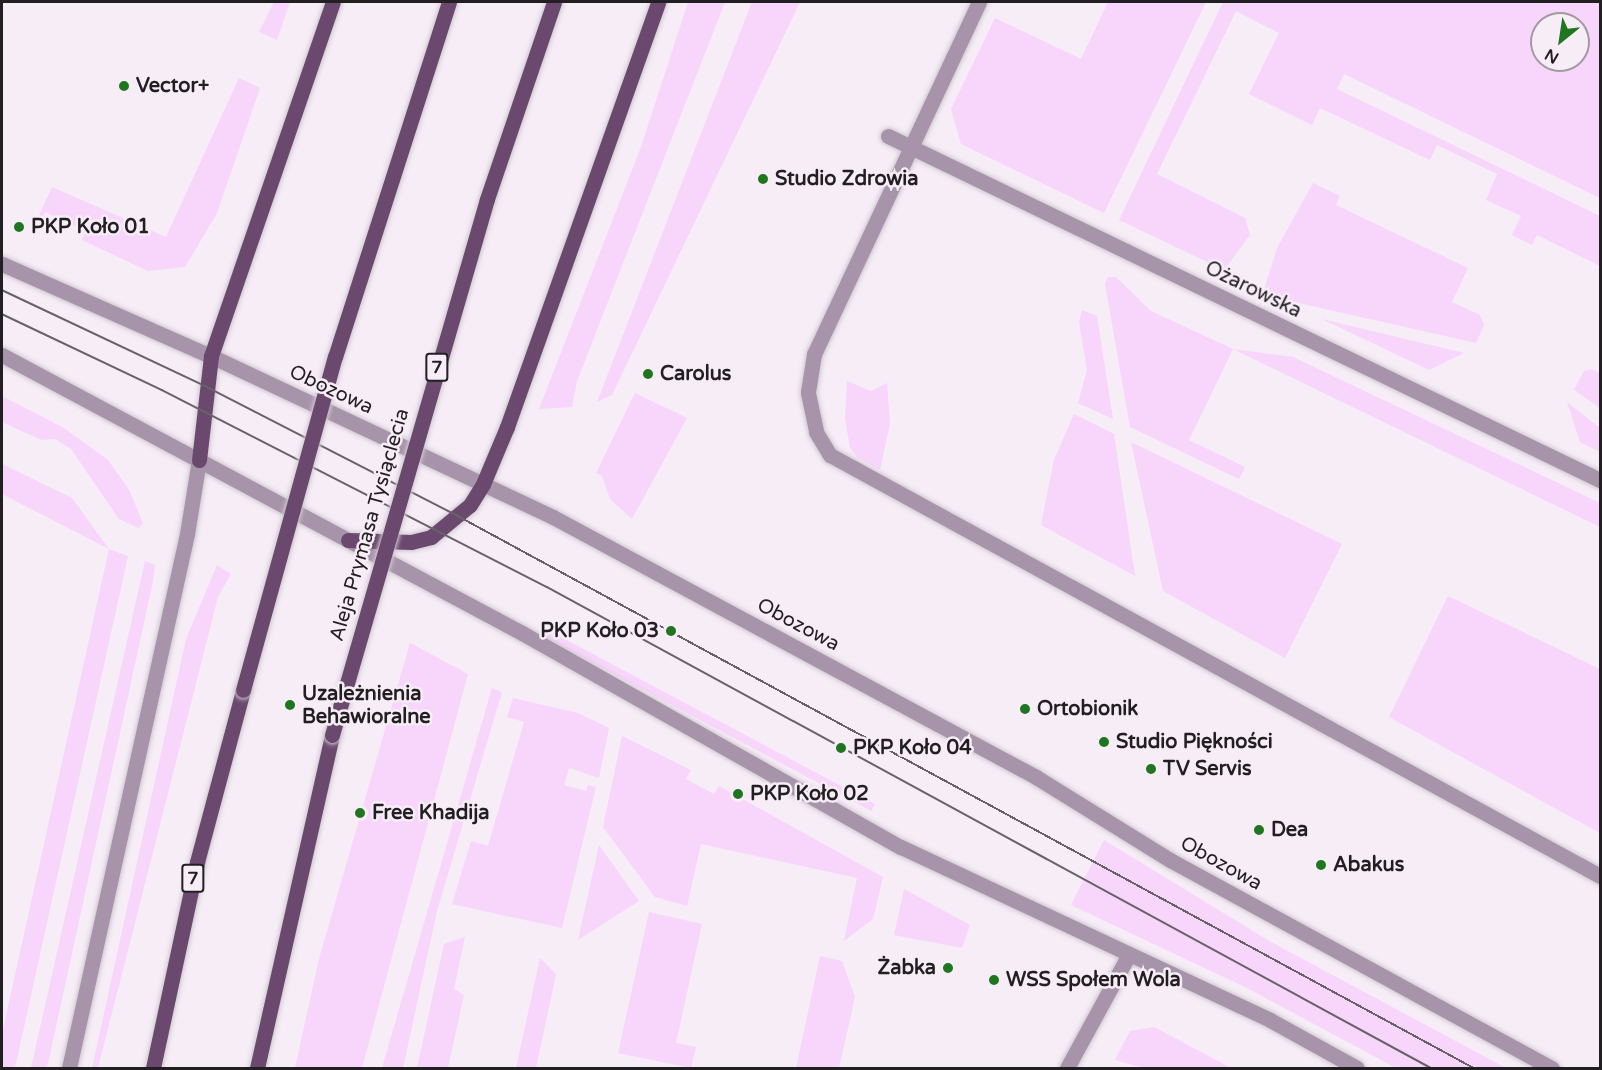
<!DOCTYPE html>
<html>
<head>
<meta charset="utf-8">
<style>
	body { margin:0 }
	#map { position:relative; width:1602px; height:1070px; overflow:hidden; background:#f6edf6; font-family:"Varela Round",sans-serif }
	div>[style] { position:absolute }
	.green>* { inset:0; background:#f8d5fb; transform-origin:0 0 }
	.roads { filter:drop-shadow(0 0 2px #d0c8d0) drop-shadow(0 0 2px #d0c8d0) }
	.minor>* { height:15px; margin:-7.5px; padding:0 7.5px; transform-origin:7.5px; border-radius:7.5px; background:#a894aa }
	.major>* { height:15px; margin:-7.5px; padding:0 7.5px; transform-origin:7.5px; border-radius:7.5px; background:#6b496f }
	.tram>* { height:1.5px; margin:-0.75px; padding:0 0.75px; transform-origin:0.75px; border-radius:0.75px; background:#676267 }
	.bridges { filter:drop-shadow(0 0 2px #d0c8d0) drop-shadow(0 0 2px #d0c8d0) }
	.major-bridge>* { height:15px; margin:-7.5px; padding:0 7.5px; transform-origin:7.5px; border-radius:7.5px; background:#6b496f }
	.dots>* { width:16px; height:16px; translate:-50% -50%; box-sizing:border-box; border:3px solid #f6edf6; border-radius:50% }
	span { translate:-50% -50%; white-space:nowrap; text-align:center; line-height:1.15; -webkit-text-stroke:5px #f6edf6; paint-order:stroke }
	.shield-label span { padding:2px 4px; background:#f6edf6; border:2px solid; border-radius:4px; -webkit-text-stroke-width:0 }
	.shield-label { font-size:18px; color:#221f22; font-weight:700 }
	.poi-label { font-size:20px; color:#221f22; font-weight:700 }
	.left { translate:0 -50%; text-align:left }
	.right { translate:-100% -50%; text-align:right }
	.street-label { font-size:20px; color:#221f22 }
	.frame { position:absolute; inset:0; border:3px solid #221f22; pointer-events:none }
	.north { position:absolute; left:1530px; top:12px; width:60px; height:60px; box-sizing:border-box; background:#f6edf6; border:2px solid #a19ba1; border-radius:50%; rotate:210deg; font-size:16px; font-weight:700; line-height:24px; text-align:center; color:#221f22 }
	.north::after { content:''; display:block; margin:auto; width:21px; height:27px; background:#1f7520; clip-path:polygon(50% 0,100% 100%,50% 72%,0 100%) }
</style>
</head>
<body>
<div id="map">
	<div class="green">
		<i style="clip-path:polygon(274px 2px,290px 2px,277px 40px,259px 32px)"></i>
		<i style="clip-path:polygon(688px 2px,725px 2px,577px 381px,572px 407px,539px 409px,641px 147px)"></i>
		<i style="clip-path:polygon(752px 2px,800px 2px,612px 395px,597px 402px)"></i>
		<i style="clip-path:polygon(1108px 2px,1206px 2px,1104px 213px,961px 144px,951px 109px,995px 18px,1081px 59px)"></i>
		<i style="clip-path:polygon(evenodd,1223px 2px,1600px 2px,1600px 198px,1344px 74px,1337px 89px,1600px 216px,1600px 266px,1537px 235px,1532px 245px,1512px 235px,1521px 216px,1486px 200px,1497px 174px,1437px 145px,1430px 160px,1320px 108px,1312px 125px,1249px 94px,1279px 33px,1236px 11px,1157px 174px,1245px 218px,1250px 235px,1224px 270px,1119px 220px,1223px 2px,1542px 24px,1578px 24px,1578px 60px,1542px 60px,1542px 24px)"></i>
		<i style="clip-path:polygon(239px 78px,260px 88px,217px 213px,185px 267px,148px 271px,82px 240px,86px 231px,45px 212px,41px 221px,37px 220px,52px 187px,166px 237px)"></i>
		<i style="clip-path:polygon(1313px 183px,1340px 196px,1336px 205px,1468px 268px,1452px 302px,1480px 315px,1484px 325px,1476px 343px,1290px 301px,1264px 290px,1277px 248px)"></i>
		<i style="clip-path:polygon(1108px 277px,1116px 277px,1151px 311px,1233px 349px,1293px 357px,1600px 503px,1600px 527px,1233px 349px,1189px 440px,1245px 467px,1239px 479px,1130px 427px,1105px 284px)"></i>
		<i style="clip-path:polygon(1082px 310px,1097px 316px,1113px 419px,1078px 403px,1087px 370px,1079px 322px)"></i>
		<i style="clip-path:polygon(1322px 319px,1464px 353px,1429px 370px)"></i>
		<i style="clip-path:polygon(1592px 369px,1600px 373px,1600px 408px,1574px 390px,1584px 371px)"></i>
		<i style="clip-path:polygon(847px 381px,871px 391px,887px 383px,890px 423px,880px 470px,857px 457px,850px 448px,845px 419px)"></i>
		<i style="clip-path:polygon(635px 393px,687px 418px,632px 519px,610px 499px,602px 476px,596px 473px)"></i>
		<i style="clip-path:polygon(2px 396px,64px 428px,108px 460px,129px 490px,143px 523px,139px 528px,119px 519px,71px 449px,55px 439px,41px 440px,2px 422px)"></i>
		<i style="clip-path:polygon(1567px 402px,1600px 428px,1600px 452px,1580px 442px)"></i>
		<i style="clip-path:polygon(1074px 414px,1114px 434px,1135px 576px,1041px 525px,1054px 460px)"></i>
		<i style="clip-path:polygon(1131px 442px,1342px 544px,1285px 658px,1163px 591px)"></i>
		<i style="clip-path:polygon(2px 464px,72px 498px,109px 549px,128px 556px,15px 1068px,2px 1068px,2px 1034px,109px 549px,2px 494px)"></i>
		<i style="clip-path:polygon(145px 561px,155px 565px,152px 586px,47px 1068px,31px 1068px)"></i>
		<i style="clip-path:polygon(217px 565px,231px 574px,218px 597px,98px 1068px,92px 1068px,186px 639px)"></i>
		<i style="clip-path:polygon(1448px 596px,1600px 669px,1600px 833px,1389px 717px)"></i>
		<i style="left:544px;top:628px;width:375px;height:8px;rotate:28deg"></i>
		<i style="clip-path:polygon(410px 643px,468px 674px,362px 1068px,295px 1068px,319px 959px)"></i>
		<i style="clip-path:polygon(492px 688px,502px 692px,437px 911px,403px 1068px,382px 1068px)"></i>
		<i style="clip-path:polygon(513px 698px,578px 713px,609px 728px,599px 778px,569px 768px,564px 785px,586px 791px,588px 785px,596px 787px,562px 928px,452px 904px,471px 841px,488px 846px,524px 722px,507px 717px)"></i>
		<i style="clip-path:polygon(622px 736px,691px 770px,686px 779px,714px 794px,719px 786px,883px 877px,873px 919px,844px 941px,857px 878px,701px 844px,687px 906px,655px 897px,603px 827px)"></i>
		<i style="clip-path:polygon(1104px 840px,1271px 942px,1506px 1068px,1396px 1068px,1247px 988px,1071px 905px)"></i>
		<i style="clip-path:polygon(599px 845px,639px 901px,578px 940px)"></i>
		<i style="clip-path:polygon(904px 889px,970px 925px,962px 948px,894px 935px)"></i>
		<i style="clip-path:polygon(649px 912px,702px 924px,676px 1043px,696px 1047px,691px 1068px,618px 1053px)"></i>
		<i style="clip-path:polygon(465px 937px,454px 989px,464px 995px,448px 1068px,417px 1068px,444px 944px)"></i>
		<i style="clip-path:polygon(820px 956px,842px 961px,855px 997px,839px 1068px,796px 1068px)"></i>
		<i style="clip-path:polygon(540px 958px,556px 974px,536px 1068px,516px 1068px)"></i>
		<i style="clip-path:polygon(1154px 1027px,1231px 1068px,1143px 1068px,1115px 1060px,1130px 1031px)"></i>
	</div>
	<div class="roads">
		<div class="minor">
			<i style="left:979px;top:2px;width:389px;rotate:115.1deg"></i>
			<i style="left:814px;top:354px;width:39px;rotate:99deg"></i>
			<i style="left:808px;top:393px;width:40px;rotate:78deg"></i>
			<i style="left:816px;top:432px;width:27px;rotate:59deg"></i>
			<i style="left:830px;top:455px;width:878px;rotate:28.67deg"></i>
			<i style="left:888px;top:136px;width:791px;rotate:25.79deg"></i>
			<i style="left:2px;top:264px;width:228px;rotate:23.8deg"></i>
			<i style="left:211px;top:356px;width:378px;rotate:25.2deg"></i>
			<i style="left:553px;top:517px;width:549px;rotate:28.29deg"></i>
			<i style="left:1036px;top:777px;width:158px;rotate:31.8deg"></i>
			<i style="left:1170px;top:860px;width:435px;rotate:28.6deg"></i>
			<i style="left:2px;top:355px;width:590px;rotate:28.13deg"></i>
			<i style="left:522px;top:633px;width:435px;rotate:29.5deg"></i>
			<i style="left:901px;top:847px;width:408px;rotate:25.1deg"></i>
			<i style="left:1270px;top:1020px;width:99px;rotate:28.9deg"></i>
			<i style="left:69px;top:1068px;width:547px;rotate:-77.54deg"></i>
			<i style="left:187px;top:534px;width:75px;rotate:-80.8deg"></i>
			<i style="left:1067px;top:1068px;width:128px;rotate:-61.4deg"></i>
		</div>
		<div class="major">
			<i style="left:199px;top:460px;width:105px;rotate:-83.4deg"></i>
			<i style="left:211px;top:356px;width:374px;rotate:-71deg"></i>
			<i style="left:348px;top:540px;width:63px;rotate:1.8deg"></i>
			<i style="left:411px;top:542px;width:21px;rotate:-14deg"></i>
			<i style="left:431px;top:537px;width:50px;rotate:-39.4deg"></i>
			<i style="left:470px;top:505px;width:25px;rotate:-58deg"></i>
			<i style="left:483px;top:484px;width:62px;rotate:-67.2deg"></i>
			<i style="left:507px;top:427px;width:451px;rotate:-70.4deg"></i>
			<i style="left:153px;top:1068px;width:211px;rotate:-77.9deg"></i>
			<i style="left:197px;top:862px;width:178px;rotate:-75deg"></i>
			<i style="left:257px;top:1068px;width:341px;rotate:-77.3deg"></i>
		</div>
	</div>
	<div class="tram">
		<i style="left:2px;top:290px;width:227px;rotate:25.3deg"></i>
		<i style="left:207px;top:387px;width:282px;rotate:27.2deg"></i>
		<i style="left:458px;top:516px;width:1156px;rotate:28.52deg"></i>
		<i style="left:2px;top:314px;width:177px;rotate:25.4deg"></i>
		<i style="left:162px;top:390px;width:432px;rotate:27.1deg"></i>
		<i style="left:547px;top:587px;width:1006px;rotate:28.55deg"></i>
	</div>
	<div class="bridges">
		<div class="major-bridge">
			<i style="left:243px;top:690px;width:345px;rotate:-74.6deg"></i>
			<i style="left:335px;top:357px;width:373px;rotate:-72.2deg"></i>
			<i style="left:332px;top:735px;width:558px;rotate:-73.87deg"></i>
			<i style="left:487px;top:199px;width:208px;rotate:-71.2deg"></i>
		</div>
	</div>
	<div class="dots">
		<i style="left:124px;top:86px;background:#1f7520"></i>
		<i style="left:763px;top:179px;background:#1f7520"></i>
		<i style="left:19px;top:227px;background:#1f7520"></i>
		<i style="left:648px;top:374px;background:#1f7520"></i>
		<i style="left:671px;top:631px;background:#1f7520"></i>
		<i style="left:290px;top:705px;background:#1f7520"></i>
		<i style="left:1025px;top:709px;background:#1f7520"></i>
		<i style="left:1104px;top:742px;background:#1f7520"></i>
		<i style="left:841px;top:748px;background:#1f7520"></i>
		<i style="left:1151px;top:769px;background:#1f7520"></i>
		<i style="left:738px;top:794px;background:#1f7520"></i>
		<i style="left:360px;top:813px;background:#1f7520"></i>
		<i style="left:1259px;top:830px;background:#1f7520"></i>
		<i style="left:1321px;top:865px;background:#1f7520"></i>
		<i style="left:948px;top:968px;background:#1f7520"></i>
		<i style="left:994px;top:980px;background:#1f7520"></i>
	</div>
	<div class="shield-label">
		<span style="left:437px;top:367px">7</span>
		<span style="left:193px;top:878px">7</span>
	</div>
	<div class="poi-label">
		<span class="left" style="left:136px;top:86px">Vector+</span>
		<span class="left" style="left:775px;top:179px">Studio Zdrowia</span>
		<span class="left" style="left:31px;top:227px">PKP Koło 01</span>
		<span class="left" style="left:660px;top:374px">Carolus</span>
		<span class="right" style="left:659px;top:631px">PKP Koło 03</span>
		<span class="left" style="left:302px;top:706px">Uzależnienia<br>Behawioralne</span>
		<span class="left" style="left:1037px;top:709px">Ortobionik</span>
		<span class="left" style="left:1116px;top:742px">Studio Piękności</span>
		<span class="left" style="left:853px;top:748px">PKP Koło 04</span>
		<span class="left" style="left:1163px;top:769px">TV Servis</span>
		<span class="left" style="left:750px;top:794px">PKP Koło 02</span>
		<span class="left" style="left:372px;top:813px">Free Khadija</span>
		<span class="left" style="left:1271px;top:830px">Dea</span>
		<span class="left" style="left:1333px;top:865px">Abakus</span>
		<span class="right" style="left:936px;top:968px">Żabka</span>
		<span class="left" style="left:1006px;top:980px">WSS Społem Wola</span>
	</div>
	<div class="street-label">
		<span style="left:1253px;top:290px;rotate:26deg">Ożarowska</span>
		<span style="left:331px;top:390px;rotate:25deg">Obozowa</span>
		<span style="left:370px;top:525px;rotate:-74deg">Aleja Prymasa Tysiąclecia</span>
		<span style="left:798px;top:625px;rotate:28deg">Obozowa</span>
		<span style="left:1221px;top:864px;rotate:29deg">Obozowa</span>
	</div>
	<div class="frame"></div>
	<div class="north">N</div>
</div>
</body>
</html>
